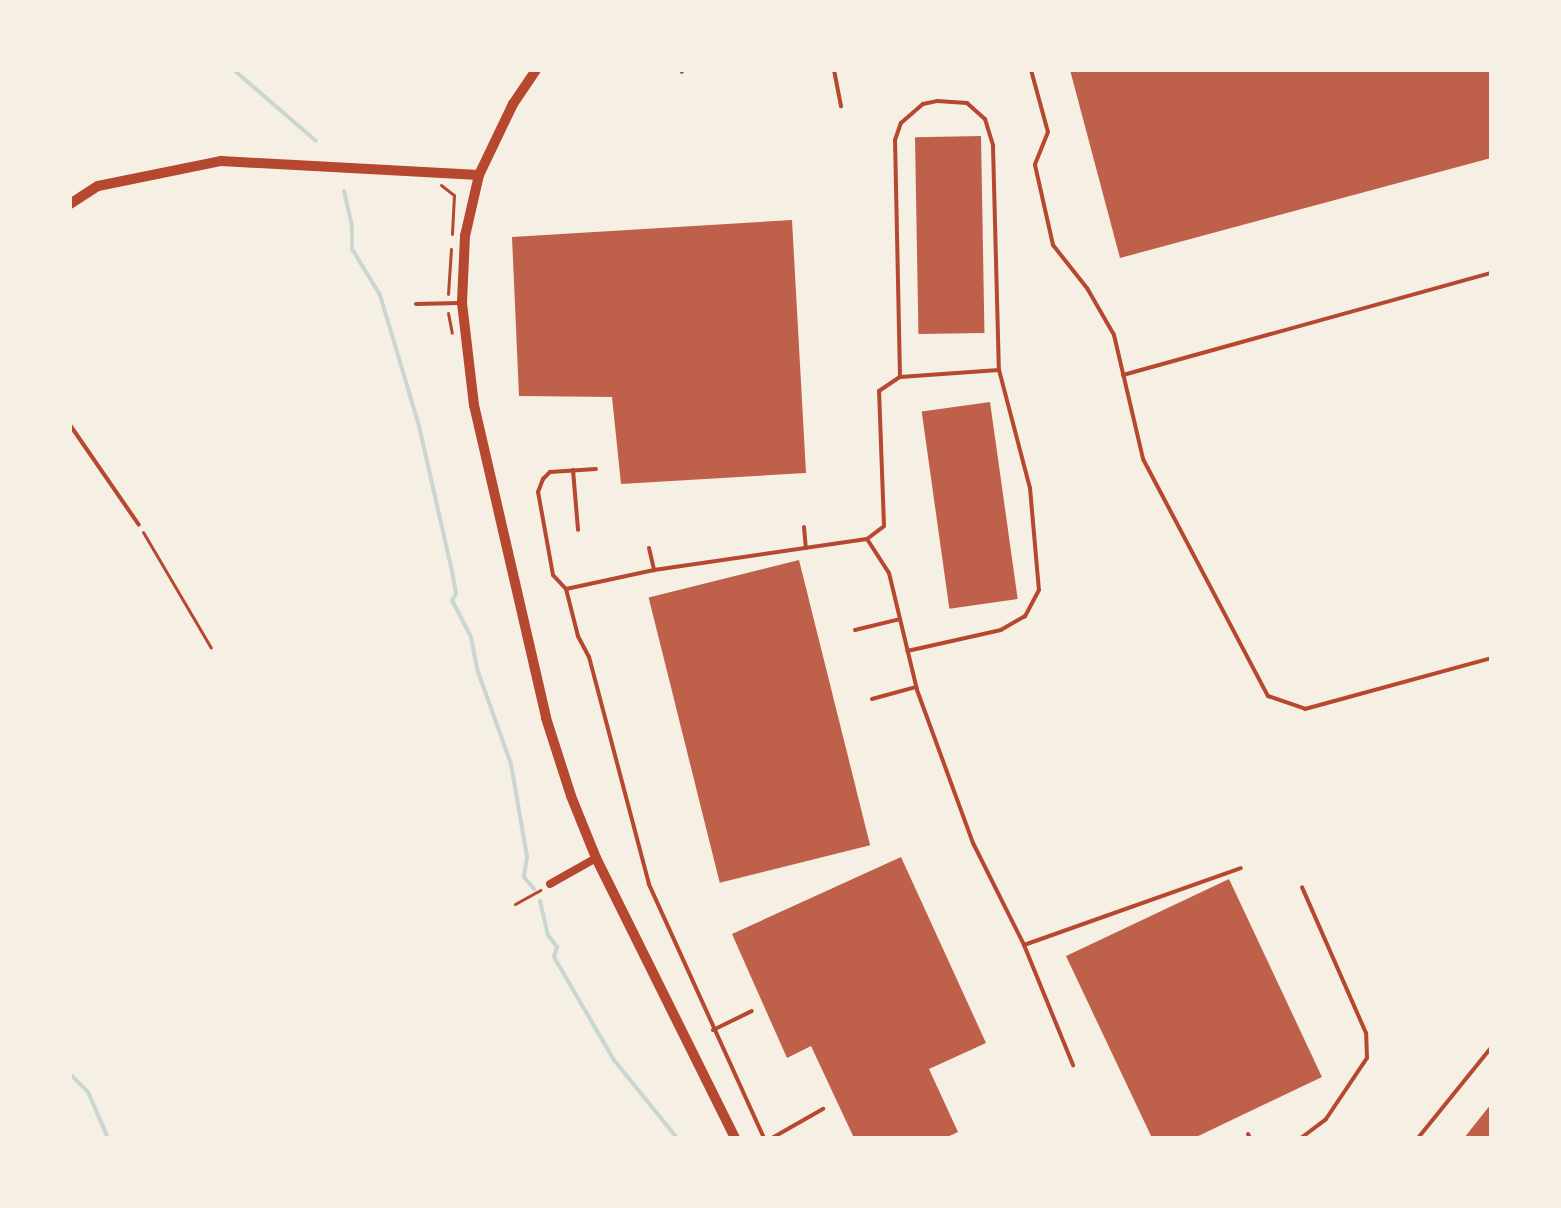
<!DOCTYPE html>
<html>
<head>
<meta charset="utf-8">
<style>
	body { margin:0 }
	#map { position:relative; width:1561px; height:1208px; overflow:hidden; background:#f6efe4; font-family:Commissioner,sans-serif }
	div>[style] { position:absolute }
	.stream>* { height:4px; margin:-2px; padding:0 2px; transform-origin:2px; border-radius:2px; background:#c9d6d2 }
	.building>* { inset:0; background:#bf614a; transform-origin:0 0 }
	.path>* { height:3px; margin:-1.5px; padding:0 1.5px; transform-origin:1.5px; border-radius:1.5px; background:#b5482f }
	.service>* { height:4px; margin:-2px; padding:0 2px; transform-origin:2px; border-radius:2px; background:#b5482f }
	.minor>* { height:8px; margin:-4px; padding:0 4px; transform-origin:4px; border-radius:4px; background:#b5482f }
	.tertiary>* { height:10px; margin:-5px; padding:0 5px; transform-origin:5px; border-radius:5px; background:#b5482f }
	span { translate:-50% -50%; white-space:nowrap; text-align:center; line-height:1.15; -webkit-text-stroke:8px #f6efe4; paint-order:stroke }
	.frame { position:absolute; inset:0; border:72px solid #f6efe4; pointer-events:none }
</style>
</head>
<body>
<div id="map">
	<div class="stream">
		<i style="left:234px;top:70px;width:108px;rotate:40.9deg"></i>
		<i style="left:344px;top:191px;width:35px;rotate:77deg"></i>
		<i style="left:352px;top:225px;width:24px;rotate:90deg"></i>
		<i style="left:352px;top:249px;width:54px;rotate:58.7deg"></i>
		<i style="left:380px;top:295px;width:137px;rotate:73.4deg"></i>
		<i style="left:419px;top:426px;width:149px;rotate:77.2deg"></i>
		<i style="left:452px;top:571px;width:23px;rotate:80deg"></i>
		<i style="left:456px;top:594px;width:7px;rotate:124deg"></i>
		<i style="left:452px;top:600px;width:42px;rotate:62.8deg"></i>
		<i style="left:471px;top:637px;width:33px;rotate:79deg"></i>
		<i style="left:477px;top:669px;width:101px;rotate:70.3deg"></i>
		<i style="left:511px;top:764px;width:94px;rotate:80.2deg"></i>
		<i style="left:527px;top:857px;width:20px;rotate:99deg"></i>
		<i style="left:524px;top:877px;width:16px;rotate:50deg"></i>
		<i style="left:540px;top:901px;width:35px;rotate:77deg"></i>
		<i style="left:548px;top:935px;width:15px;rotate:53deg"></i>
		<i style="left:557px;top:947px;width:10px;rotate:107deg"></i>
		<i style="left:554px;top:957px;width:119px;rotate:59.8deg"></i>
		<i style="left:614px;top:1060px;width:100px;rotate:51.1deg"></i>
		<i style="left:70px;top:1074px;width:25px;rotate:45deg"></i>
		<i style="left:88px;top:1092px;width:50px;rotate:66.5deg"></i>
	</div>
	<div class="building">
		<i style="clip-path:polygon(1070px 70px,1491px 70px,1491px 158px,1120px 258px)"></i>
		<i style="left:981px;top:136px;width:197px;height:66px;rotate:89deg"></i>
		<i style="clip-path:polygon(792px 220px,806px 473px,621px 484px,612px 397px,519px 396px,512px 237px)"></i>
		<i style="left:990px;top:402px;width:199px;height:69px;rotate:82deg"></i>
		<i style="left:799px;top:560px;width:294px;height:155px;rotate:76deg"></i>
		<i style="clip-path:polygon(901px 857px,986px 1043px,929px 1069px,958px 1132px,945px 1138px,854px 1138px,811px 1046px,787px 1058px,732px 934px)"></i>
		<i style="clip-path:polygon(1229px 879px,1322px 1077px,1194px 1138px,1152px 1138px,1066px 956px)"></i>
		<i style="clip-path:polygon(1491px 1104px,1491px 1138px,1464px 1138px)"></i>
	</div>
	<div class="path">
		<i style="left:441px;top:185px;width:16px;rotate:38deg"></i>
		<i style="left:454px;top:195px;width:39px;rotate:93deg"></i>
		<i style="left:448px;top:294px;width:45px;rotate:-86.2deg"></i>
		<i style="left:448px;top:313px;width:20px;rotate:79deg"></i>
		<i style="left:143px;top:532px;width:134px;rotate:59.6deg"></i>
		<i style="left:515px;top:904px;width:29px;rotate:-29deg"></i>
	</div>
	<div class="service">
		<i style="left:681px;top:70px;width:2px;rotate:63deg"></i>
		<i style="left:834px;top:70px;width:37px;rotate:79deg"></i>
		<i style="left:1031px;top:70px;width:64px;rotate:74.7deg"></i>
		<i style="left:1048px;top:132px;width:35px;rotate:112deg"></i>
		<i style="left:1035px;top:165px;width:82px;rotate:77.3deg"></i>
		<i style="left:1053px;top:245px;width:55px;rotate:51.7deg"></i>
		<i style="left:1087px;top:288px;width:54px;rotate:60.1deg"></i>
		<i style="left:1114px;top:335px;width:127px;rotate:76.8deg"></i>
		<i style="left:1143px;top:459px;width:268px;rotate:62.2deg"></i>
		<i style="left:1268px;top:696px;width:39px;rotate:19deg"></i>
		<i style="left:1305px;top:709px;width:193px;rotate:-15.3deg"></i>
		<i style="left:416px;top:304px;width:43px;rotate:-1.3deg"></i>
		<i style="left:1123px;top:375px;width:382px;rotate:-15.5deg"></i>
		<i style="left:900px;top:377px;width:237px;rotate:-91.2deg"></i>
		<i style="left:895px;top:140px;width:18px;rotate:-71deg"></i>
		<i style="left:901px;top:123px;width:29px;rotate:-41deg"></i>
		<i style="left:923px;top:104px;width:14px;rotate:-12deg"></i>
		<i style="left:937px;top:101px;width:30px;rotate:4deg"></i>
		<i style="left:967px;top:103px;width:24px;rotate:42deg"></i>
		<i style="left:985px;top:119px;width:28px;rotate:73deg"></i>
		<i style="left:993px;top:146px;width:224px;rotate:88.5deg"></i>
		<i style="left:999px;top:370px;width:122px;rotate:75.3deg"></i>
		<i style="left:1030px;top:488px;width:102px;rotate:85deg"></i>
		<i style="left:1039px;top:590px;width:30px;rotate:118deg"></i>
		<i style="left:1025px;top:616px;width:28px;rotate:150deg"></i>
		<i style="left:1001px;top:630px;width:96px;rotate:167.4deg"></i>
		<i style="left:70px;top:425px;width:121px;rotate:55.4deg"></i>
		<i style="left:573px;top:470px;width:60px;rotate:85.2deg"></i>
		<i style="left:804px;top:527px;width:21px;rotate:85deg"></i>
		<i style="left:867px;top:539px;width:40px;rotate:57.1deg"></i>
		<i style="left:889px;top:573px;width:120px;rotate:76.5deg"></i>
		<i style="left:917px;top:690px;width:163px;rotate:69.9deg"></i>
		<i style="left:973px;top:843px;width:114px;rotate:63.4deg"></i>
		<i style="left:1024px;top:945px;width:130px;rotate:67.8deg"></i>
		<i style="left:649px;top:548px;width:23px;rotate:77deg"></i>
		<i style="left:566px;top:589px;width:19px;rotate:-133deg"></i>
		<i style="left:553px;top:575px;width:84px;rotate:-100.2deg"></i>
		<i style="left:538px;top:492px;width:14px;rotate:-69deg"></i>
		<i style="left:543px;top:479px;width:10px;rotate:-45deg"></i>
		<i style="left:550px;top:472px;width:46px;rotate:-3.7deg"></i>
		<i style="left:855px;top:630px;width:46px;rotate:-13.7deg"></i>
		<i style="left:872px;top:699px;width:46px;rotate:-15.3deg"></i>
		<i style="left:1024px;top:945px;width:230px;rotate:-19.5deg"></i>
		<i style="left:713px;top:1030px;width:43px;rotate:-26deg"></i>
		<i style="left:1248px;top:1134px;width:4px;rotate:63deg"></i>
		<i style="left:764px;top:1138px;width:279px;rotate:-114.4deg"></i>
		<i style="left:649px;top:884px;width:235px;rotate:-104.8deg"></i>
		<i style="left:589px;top:657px;width:24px;rotate:-118deg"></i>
		<i style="left:578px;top:636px;width:49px;rotate:-104.3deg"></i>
		<i style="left:566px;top:589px;width:90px;rotate:-12.2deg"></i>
		<i style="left:654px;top:570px;width:215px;rotate:-8.3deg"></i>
		<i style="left:867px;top:539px;width:21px;rotate:-37deg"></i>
		<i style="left:884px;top:526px;width:135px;rotate:-92.1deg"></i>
		<i style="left:879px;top:391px;width:25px;rotate:-34deg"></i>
		<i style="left:900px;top:377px;width:99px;rotate:-4deg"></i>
		<i style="left:772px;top:1138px;width:59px;rotate:-29.6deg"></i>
		<i style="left:1301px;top:1138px;width:31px;rotate:-37deg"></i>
		<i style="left:1326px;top:1119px;width:73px;rotate:-56.1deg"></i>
		<i style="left:1367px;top:1058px;width:25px;rotate:-92deg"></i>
		<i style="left:1366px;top:1033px;width:159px;rotate:-113.7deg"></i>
		<i style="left:1418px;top:1138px;width:116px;rotate:-51deg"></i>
	</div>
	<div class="minor">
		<i style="left:550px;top:884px;width:53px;rotate:-29.5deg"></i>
	</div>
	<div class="tertiary">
		<i style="left:536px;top:70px;width:41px;rotate:124.1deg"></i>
		<i style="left:513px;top:104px;width:79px;rotate:115.6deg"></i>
		<i style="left:479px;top:175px;width:63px;rotate:102.9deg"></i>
		<i style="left:465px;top:236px;width:67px;rotate:92.6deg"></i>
		<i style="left:462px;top:303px;width:103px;rotate:83.3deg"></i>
		<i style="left:474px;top:405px;width:321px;rotate:77deg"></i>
		<i style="left:546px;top:718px;width:82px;rotate:72.2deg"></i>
		<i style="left:571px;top:796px;width:67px;rotate:68deg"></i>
		<i style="left:596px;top:858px;width:313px;rotate:63.6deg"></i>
		<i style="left:70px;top:204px;width:33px;rotate:-33deg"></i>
		<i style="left:98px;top:186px;width:126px;rotate:-11.5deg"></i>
		<i style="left:221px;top:161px;width:258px;rotate:3.1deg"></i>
	</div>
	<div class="frame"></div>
</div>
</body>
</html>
